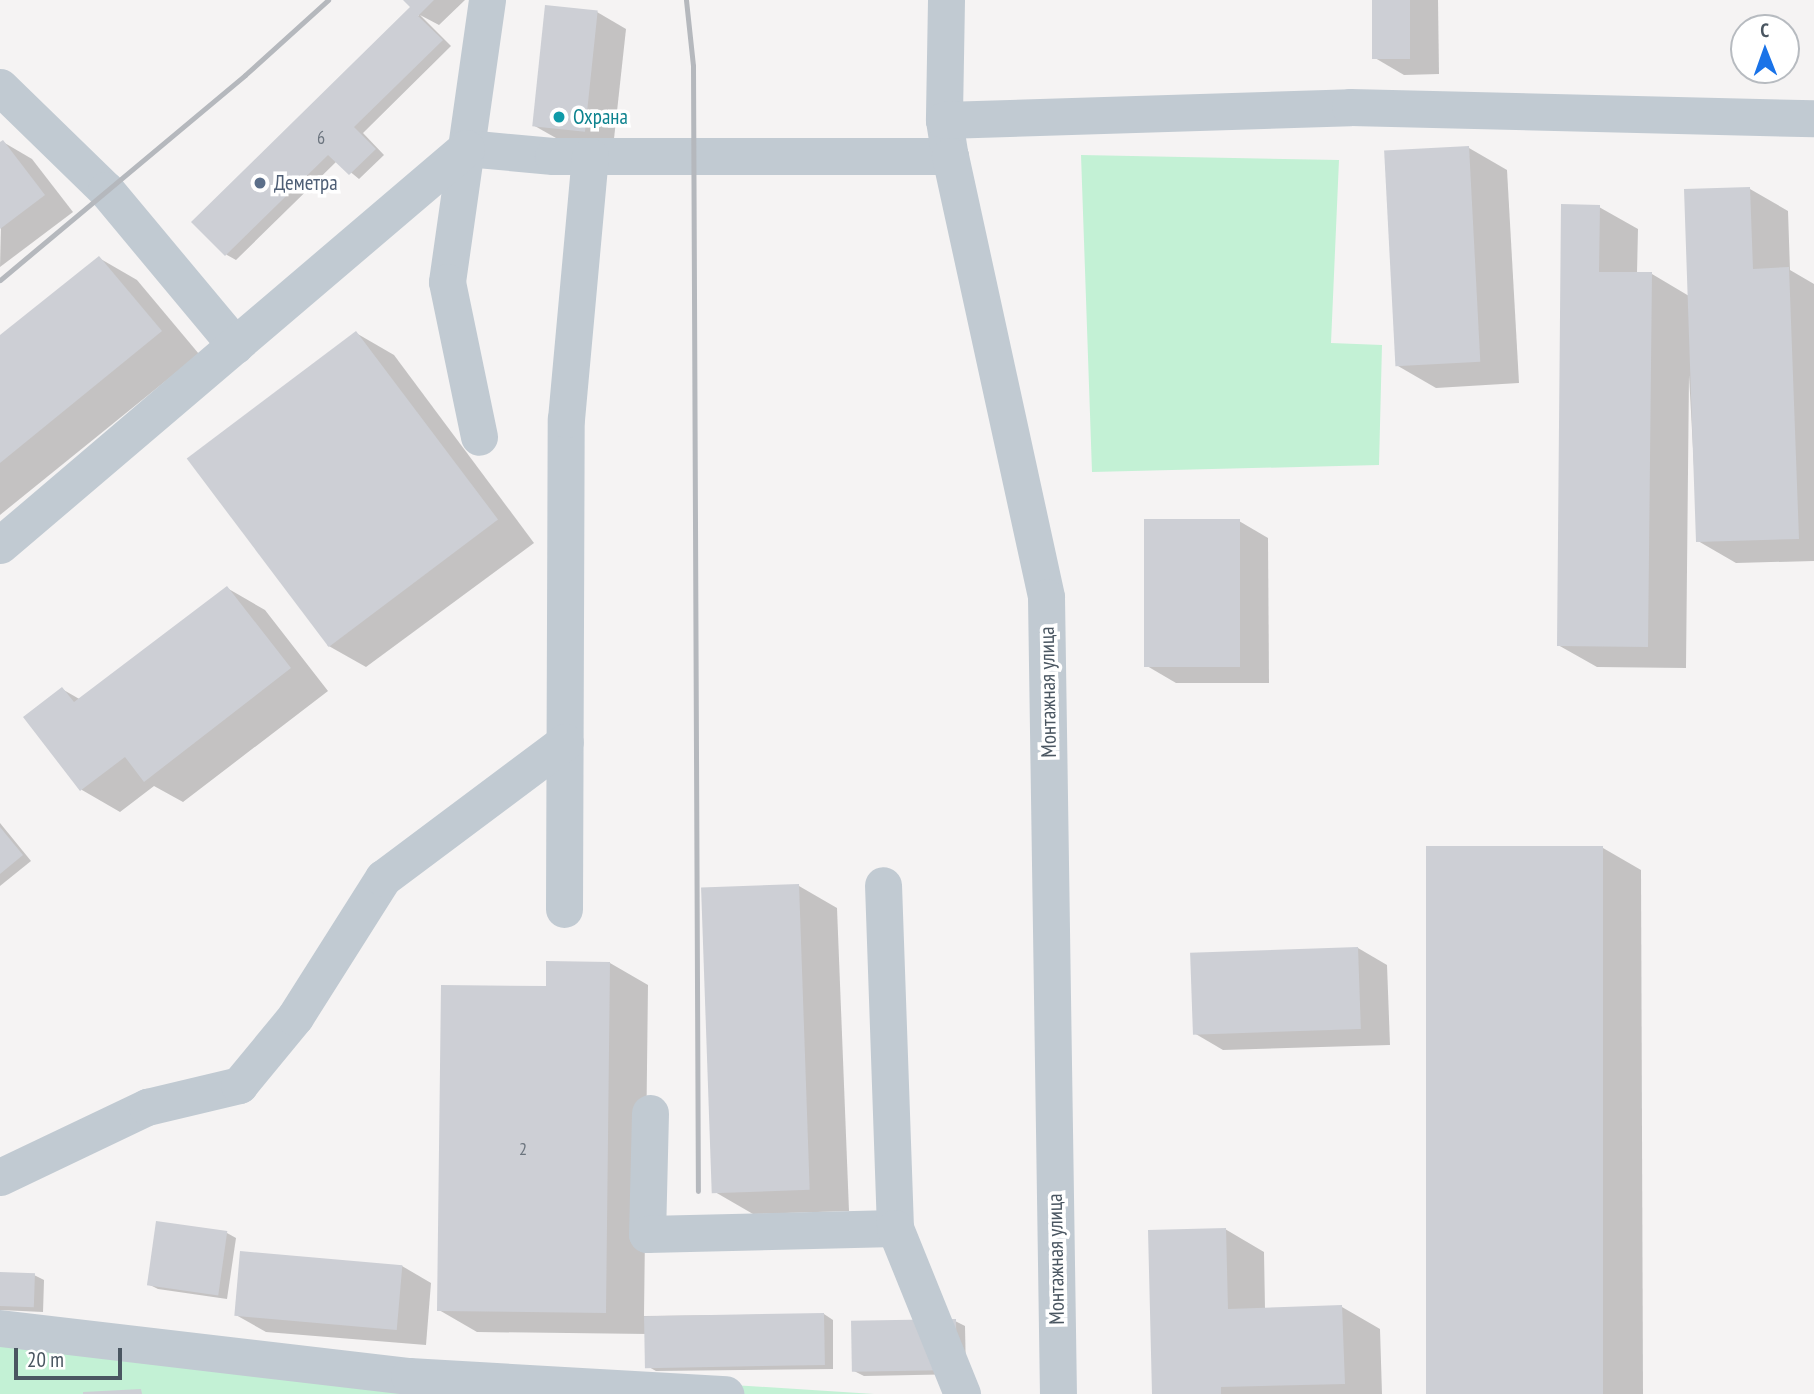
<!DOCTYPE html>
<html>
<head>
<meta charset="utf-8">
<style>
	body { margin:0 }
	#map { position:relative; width:1814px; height:1394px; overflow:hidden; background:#f5f3f3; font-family:"PT Sans Narrow",sans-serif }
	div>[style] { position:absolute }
	.green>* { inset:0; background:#c3f1d5 }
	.shadow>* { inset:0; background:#0003 }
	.building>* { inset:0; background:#cdcfd5; transform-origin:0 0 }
	.minor>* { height:37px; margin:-18.5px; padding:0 18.5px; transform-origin:18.5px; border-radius:18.5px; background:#c1cad2 }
	.rail>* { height:5px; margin:-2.5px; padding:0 2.5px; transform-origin:2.5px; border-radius:2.5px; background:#b5b8bd }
	.dots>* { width:19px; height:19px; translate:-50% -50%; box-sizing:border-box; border:4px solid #fff; border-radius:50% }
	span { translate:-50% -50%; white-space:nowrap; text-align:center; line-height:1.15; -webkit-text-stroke:7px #fff; paint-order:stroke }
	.number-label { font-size:18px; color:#6b747e }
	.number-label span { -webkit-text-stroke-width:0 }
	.culture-label { font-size:21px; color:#0d838f }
	.left { translate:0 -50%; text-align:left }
	.service-label { font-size:21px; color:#4e5e75 }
	.street-label { font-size:21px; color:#4a5661 }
	.north { position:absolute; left:1730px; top:14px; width:70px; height:70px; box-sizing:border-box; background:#fff; border:2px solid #b7bbc0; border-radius:50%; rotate:359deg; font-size:19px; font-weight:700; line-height:28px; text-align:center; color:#4a5661 }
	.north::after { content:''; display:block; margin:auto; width:24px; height:32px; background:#1a73e8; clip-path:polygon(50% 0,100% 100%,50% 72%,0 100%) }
	.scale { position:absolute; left:14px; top:1348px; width:108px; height:32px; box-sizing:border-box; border:4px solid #4a5661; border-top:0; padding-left:9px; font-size:21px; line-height:24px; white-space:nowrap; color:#4a5661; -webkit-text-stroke:5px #fff; paint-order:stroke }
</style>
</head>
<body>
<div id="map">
	<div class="green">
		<i style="clip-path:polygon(1081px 155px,1339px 160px,1331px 343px,1382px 345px,1379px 465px,1092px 472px)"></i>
		<i style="clip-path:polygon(0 1338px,874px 1394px,0 1394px)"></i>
	</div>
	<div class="shadow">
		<i style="clip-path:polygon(406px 0,465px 0,439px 25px,420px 15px,451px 46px,363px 133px,384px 155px,359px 179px,337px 161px,236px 260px,227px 255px,194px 222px,419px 15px)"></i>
		<i style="clip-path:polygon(1374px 0,1438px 0,1439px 74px,1404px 75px,1375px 58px)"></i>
		<i style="clip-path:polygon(597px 12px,626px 29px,613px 148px,563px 142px,533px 125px)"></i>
		<i style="clip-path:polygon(3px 142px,32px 159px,73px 212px,0 267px)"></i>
		<i style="clip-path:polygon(1469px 148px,1507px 170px,1519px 383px,1436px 388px,1398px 366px)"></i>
		<i style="clip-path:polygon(1750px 189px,1788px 211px,1790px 270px,1814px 284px,1814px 561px,1736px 563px,1698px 541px,1689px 375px,1686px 668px,1597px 667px,1558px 645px,1599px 207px,1638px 229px,1637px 274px,1652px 274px,1689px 296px)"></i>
		<i style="clip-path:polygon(99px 258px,137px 280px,199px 354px,0 515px,0 337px)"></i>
		<i style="clip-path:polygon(356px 333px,394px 355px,534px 543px,366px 667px,327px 645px)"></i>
		<i style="clip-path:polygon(1239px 521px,1268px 538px,1269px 683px,1176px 683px,1147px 666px)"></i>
		<i style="clip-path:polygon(227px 588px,265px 610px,328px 691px,183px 802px,154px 786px,120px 812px,82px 790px,26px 718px,62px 689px,81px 700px)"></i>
		<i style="clip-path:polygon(0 823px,31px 861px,0 886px)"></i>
		<i style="clip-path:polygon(1603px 848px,1641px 870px,1643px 1394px,1429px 1394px)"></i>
		<i style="clip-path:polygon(799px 886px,837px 908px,849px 1211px,753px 1214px,715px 1192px)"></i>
		<i style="clip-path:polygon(1358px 948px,1387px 965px,1390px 1045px,1223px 1050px,1194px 1033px)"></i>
		<i style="clip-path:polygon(610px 963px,648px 985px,644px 1316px,824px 1314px,833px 1320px,833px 1369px,656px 1371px,647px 1366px,647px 1334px,477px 1332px,439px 1310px,547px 988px)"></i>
		<i style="clip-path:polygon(157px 1223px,227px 1233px,236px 1238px,227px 1299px,158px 1289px,148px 1284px)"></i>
		<i style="clip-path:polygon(1225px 1229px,1264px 1252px,1265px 1309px,1342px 1307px,1380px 1329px,1382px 1394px,1154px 1394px)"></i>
		<i style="clip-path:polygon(402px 1266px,431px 1283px,426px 1345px,266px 1332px,236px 1315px)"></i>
		<i style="clip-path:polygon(0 1274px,34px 1275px,44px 1280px,43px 1312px,0 1310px)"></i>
		<i style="clip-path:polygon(955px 1321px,965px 1326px,966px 1374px,864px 1376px,854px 1371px)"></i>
	</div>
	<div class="building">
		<i style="clip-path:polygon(403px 0,434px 0,418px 16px,443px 40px,354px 127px,376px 149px,349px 175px,328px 155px,225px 256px,191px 222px,410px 7px)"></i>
		<i style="left:1372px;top:0;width:38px;height:59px"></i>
		<i style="left:545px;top:5px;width:53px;height:122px;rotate:6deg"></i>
		<i style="clip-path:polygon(3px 140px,45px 195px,0 229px,0 142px)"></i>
		<i style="left:1469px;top:146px;width:216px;height:85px;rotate:87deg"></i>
		<i style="clip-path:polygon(1750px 187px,1753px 269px,1789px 267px,1799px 539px,1696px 542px,1684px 189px)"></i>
		<i style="clip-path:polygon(1561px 204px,1600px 205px,1599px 272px,1652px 272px,1648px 647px,1557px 646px)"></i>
		<i style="clip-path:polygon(99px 256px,162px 331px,0 463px,0 335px)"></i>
		<i style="left:356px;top:331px;width:236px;height:212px;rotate:53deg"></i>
		<i style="left:1144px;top:519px;width:96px;height:148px"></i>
		<i style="clip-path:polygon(227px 586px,291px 668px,144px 782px,125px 757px,80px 791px,23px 717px,62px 687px,74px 702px)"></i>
		<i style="clip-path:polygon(0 827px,23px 855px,0 874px)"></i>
		<i style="left:1603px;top:846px;width:548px;height:177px;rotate:90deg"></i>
		<i style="left:799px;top:884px;width:306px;height:98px;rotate:88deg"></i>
		<i style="left:1358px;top:947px;width:82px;height:168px;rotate:88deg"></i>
		<i style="clip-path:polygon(546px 961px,610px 962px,606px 1313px,437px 1311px,441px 985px,546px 986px)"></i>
		<i style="left:156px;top:1221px;width:72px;height:65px;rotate:8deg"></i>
		<i style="clip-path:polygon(1226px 1228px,1228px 1309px,1342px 1305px,1345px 1384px,1221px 1387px,1221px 1394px,1152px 1394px,1148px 1230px)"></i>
		<i style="left:240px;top:1251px;width:163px;height:65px;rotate:5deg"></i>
		<i style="left:0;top:1272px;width:35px;height:34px;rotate:2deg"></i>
		<i style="left:824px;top:1313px;width:52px;height:180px;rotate:89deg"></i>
		<i style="left:956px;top:1319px;width:51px;height:105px;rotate:89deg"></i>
		<i style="clip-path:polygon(141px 1389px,142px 1394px,83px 1394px,83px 1392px)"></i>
	</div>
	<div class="minor">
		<i style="left:487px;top:0;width:149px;rotate:98.1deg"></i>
		<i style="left:466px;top:148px;width:87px;rotate:5.3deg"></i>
		<i style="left:553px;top:156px;width:397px"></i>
		<i style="left:946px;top:0;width:120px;rotate:91deg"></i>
		<i style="left:944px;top:120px;width:36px;rotate:81deg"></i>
		<i style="left:950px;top:156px;width:451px;rotate:77.7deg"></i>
		<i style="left:1046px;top:597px;width:797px;rotate:89.14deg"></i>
		<i style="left:0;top:87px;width:148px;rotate:44.2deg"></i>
		<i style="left:106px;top:190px;width:202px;rotate:50.2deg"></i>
		<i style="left:944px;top:120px;width:406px;rotate:-1.8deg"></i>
		<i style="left:1350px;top:107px;width:464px;rotate:1.4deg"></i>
		<i style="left:466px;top:148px;width:135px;rotate:98.1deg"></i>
		<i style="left:447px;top:282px;width:158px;rotate:78.3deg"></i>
		<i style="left:0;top:545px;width:612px;rotate:-40.43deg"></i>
		<i style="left:564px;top:909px;width:490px;rotate:-89.8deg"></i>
		<i style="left:566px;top:419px;width:264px;rotate:-84.8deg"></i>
		<i style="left:650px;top:1113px;width:121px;rotate:91.4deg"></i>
		<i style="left:647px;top:1234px;width:248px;rotate:-1.4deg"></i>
		<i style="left:895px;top:1228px;width:343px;rotate:-92deg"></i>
		<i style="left:0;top:1177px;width:163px;rotate:-25.5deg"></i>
		<i style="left:147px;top:1107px;width:95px;rotate:-13.4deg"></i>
		<i style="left:239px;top:1085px;width:88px;rotate:-50.5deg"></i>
		<i style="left:295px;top:1017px;width:165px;rotate:-57.7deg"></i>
		<i style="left:383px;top:878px;width:227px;rotate:-36.8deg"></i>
		<i style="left:895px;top:1228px;width:179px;rotate:68deg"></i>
		<i style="left:0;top:1328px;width:412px;rotate:6.7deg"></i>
		<i style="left:409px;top:1376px;width:317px;rotate:3.3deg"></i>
	</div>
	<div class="rail">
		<i style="left:686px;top:0;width:66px;rotate:83.9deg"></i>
		<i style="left:693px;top:66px;width:1125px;rotate:89.75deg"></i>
		<i style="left:0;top:280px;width:319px;rotate:-39.9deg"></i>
		<i style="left:245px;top:75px;width:112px;rotate:-42.1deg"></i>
	</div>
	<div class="dots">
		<i style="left:559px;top:117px;background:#0f9aa8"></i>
		<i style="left:260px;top:183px;background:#5c6f8a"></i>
	</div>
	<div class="number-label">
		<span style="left:321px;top:138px">6</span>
		<span style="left:523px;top:1149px">2</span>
	</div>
	<div class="culture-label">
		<span class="left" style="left:573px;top:117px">Охрана</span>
	</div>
	<div class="service-label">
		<span class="left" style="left:274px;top:183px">Деметра</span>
	</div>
	<div class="street-label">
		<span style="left:1048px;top:692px;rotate:-91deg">Монтажная улица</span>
		<span style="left:1056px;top:1259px;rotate:-91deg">Монтажная улица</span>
	</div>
	<div class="north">С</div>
	<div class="scale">20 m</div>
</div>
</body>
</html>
